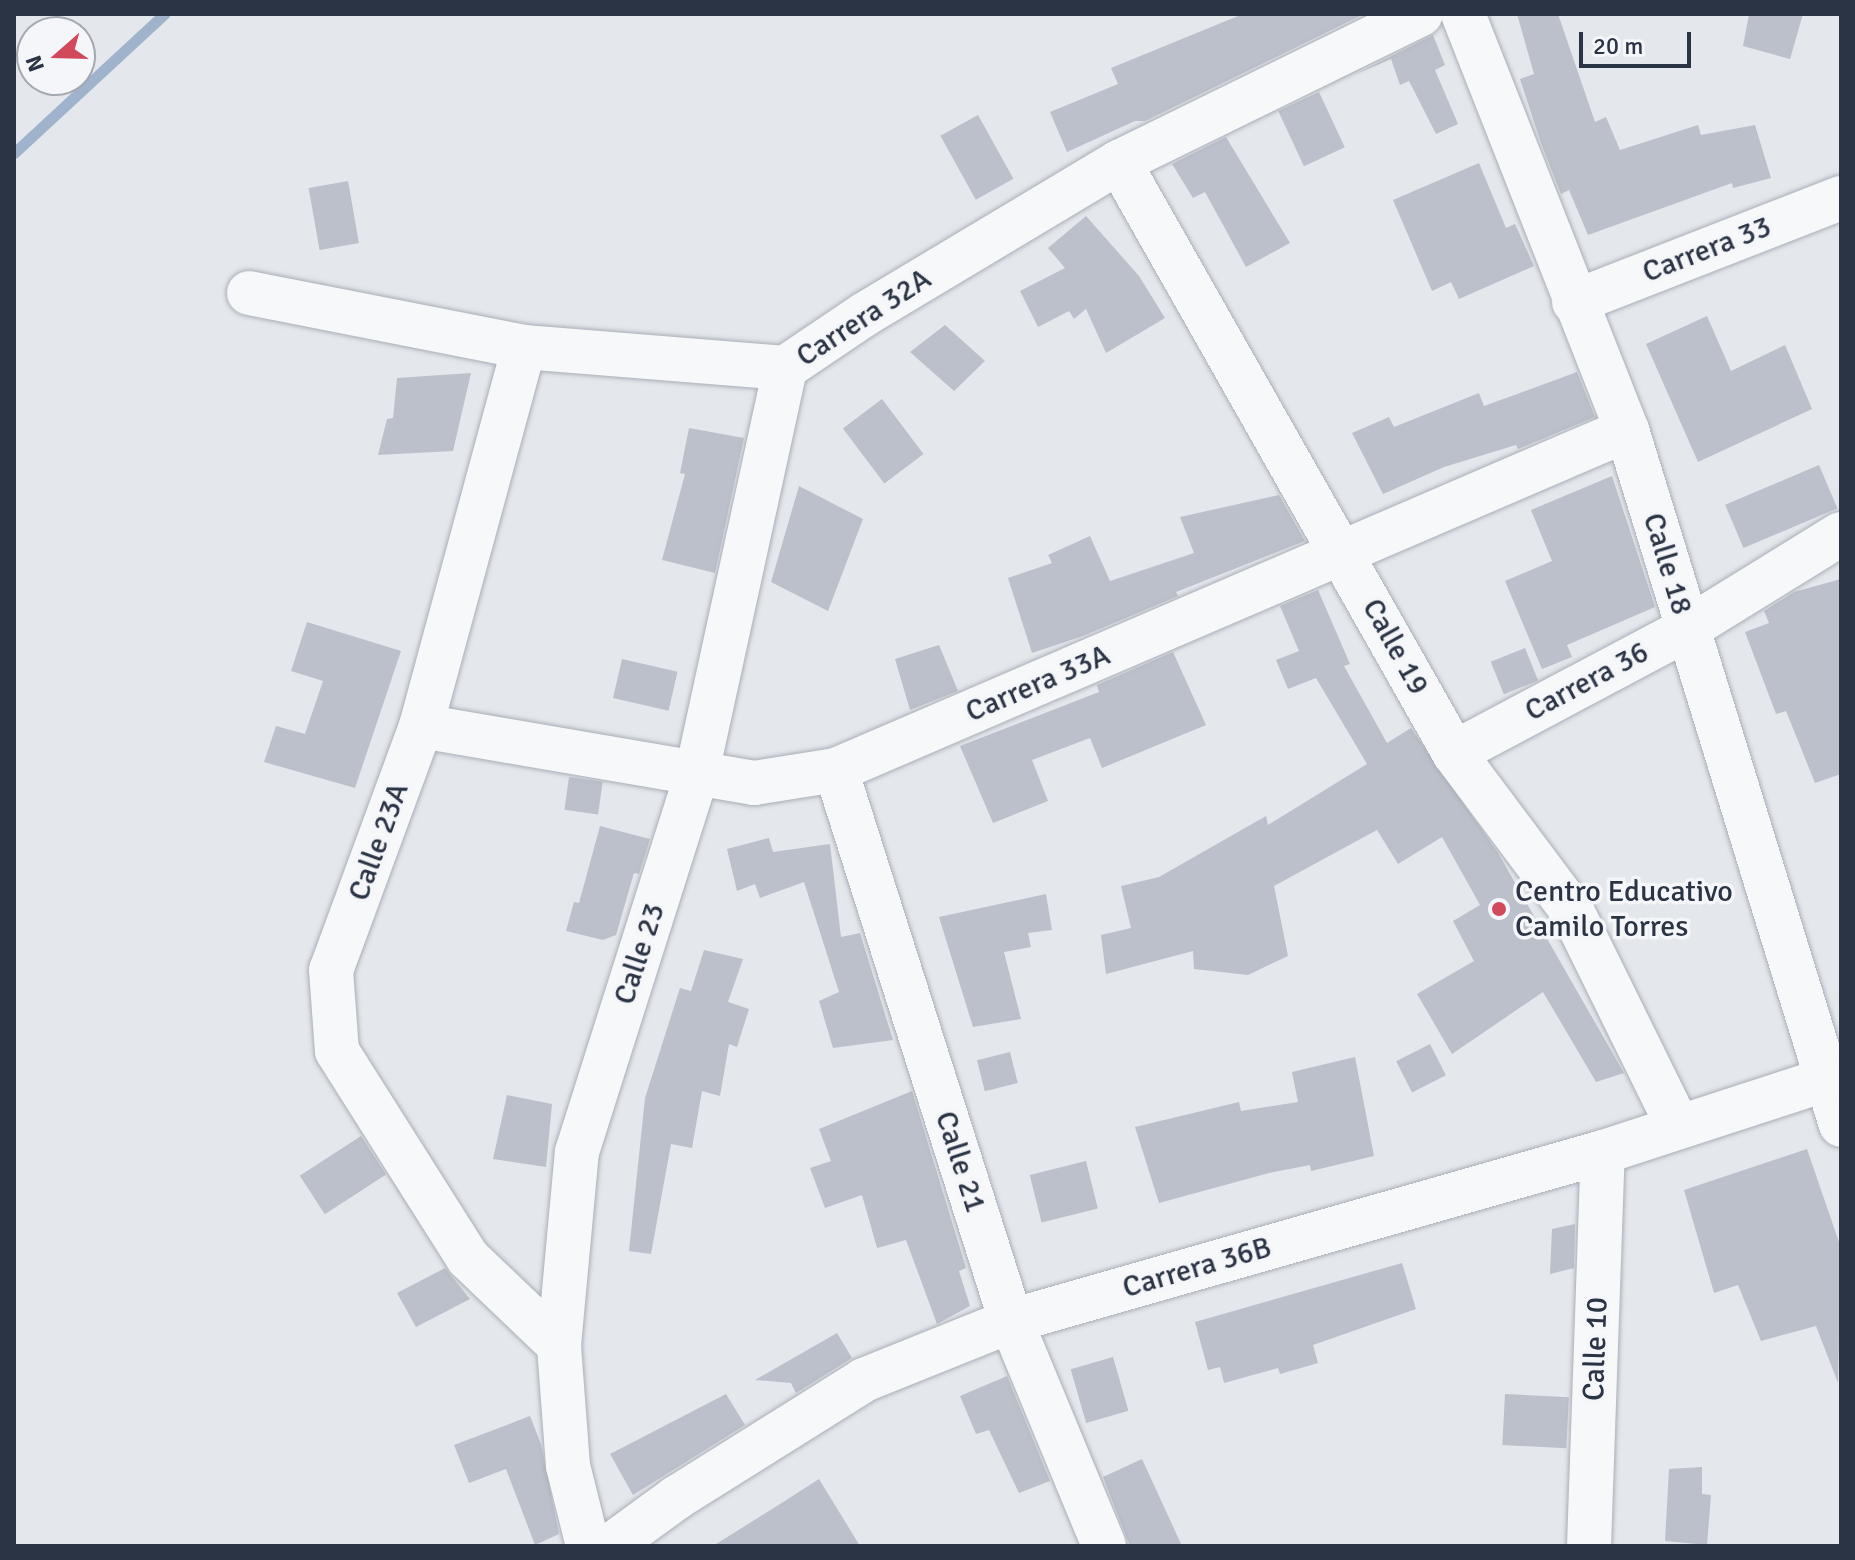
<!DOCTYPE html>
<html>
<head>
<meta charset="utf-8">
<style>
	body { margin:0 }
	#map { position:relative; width:1855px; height:1560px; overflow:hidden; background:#e4e7ec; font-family:Signika,sans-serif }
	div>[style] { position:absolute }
	.stream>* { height:11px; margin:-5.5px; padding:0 5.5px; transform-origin:5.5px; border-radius:5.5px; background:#9fb4cc }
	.building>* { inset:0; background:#bbc0ca; transform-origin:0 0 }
	.roads { filter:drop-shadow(0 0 2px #a9aeb7) drop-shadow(0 0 2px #a9aeb7) }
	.street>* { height:44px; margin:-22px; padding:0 22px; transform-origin:22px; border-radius:22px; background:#f7f8fa }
	.dots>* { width:22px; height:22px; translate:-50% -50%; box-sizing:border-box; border:4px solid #f4f6f9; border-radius:50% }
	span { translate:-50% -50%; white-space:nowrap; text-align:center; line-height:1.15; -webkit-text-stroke:7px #f4f6f9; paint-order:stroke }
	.street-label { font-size:30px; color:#2b3445 }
	.poi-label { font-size:30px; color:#2b3445 }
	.left { translate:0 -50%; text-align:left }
	.frame { position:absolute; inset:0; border:16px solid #2b3445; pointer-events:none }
	.north { position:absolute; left:16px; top:16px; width:80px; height:80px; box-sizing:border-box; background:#f4f6f9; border:2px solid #a4a8b1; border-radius:50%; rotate:250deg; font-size:22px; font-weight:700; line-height:32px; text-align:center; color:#2b3445 }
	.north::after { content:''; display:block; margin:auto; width:28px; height:36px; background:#d1495b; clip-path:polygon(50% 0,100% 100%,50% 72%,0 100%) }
	.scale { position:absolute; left:1579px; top:32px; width:112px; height:36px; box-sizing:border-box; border:4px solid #2b3445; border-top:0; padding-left:10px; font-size:24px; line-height:28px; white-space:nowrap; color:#2b3445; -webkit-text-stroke:6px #f4f6f9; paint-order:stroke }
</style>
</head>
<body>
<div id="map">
	<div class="stream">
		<i style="left:14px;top:153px;width:205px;rotate:-42.8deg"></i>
	</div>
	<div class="building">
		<i style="clip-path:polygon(1243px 14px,1364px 14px,1145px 121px,1135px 121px,1067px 152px,1050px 112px,1118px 84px,1111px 68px)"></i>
		<i style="clip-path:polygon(1517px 14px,1558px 14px,1595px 122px,1606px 117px,1620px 150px,1698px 125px,1701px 135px,1755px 125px,1771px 178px,1733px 188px,1732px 183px,1588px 235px,1569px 190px,1561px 194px,1541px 143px,1520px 79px,1534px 74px)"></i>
		<i style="clip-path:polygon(1749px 14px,1803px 14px,1790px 59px,1743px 46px)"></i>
		<i style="clip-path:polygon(1433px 35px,1445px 65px,1435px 70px,1458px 124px,1436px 134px,1409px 81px,1400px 85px,1391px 59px,1354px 75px)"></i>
		<i style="left:1319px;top:92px;width:61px;height:45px;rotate:65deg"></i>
		<i style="left:978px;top:115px;width:73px;height:43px;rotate:61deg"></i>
		<i style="clip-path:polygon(1226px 137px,1290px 243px,1246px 267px,1205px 192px,1193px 198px,1172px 164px)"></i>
		<i style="clip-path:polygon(1479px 163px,1506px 228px,1515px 224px,1534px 266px,1459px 299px,1451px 282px,1432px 291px,1393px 200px)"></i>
		<i style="left:348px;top:181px;width:63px;height:40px;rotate:80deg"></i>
		<i style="clip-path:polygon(1086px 216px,1139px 276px,1165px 318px,1106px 353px,1086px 309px,1074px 319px,1069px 311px,1038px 327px,1020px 291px,1065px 268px,1048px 248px)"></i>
		<i style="clip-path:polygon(1707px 316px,1731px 371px,1785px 345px,1812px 409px,1698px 462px,1646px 344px)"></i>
		<i style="clip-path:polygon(945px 325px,985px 361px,954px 391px,910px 352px)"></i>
		<i style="clip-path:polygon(1577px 372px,1595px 417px,1518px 449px,1516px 445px,1444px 467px,1383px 494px,1352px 433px,1389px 417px,1394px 427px,1479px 393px,1484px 406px)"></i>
		<i style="clip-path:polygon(471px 373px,453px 451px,378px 455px,387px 419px,393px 418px,397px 378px)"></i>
		<i style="left:882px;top:399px;width:69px;height:49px;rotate:53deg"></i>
		<i style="clip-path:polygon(689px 428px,744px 438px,715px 573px,662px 560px,685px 474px,680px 473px)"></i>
		<i style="left:1819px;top:465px;width:47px;height:102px;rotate:67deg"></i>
		<i style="clip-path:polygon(1612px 476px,1655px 607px,1567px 645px,1572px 657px,1542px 669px,1505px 581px,1552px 561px,1531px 510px)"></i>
		<i style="clip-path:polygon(799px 486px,863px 519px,828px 611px,771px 582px)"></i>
		<i style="clip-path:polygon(1279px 495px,1305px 541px,1176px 592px,1178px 596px,1083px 636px,1032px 653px,1008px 578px,1052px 563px,1048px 555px,1090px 536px,1110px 581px,1194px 553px,1180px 517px)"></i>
		<i style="clip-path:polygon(1841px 579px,1841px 774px,1815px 783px,1786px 711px,1776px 714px,1745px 632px,1769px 623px,1764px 611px,1794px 592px)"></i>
		<i style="clip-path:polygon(1318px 590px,1350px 664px,1344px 666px,1387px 743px,1411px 728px,1498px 853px,1624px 1073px,1596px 1082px,1543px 992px,1452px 1054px,1417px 994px,1474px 961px,1453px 921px,1480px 905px,1442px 837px,1398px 864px,1377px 830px,1274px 886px,1288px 956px,1248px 975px,1194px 969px,1193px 951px,1106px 974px,1101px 935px,1131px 928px,1121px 886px,1159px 877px,1266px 816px,1268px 825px,1367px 764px,1316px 678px,1288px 689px,1276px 660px,1299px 651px,1280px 606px)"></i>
		<i style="clip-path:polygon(307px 622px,401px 651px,355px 788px,264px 762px,276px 726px,305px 734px,323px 681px,291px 671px)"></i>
		<i style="clip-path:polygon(939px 645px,958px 691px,910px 710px,895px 659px)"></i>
		<i style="left:1525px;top:648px;width:35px;height:37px;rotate:68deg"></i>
		<i style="clip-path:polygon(1173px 652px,1206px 725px,1102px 768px,1090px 738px,1032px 760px,1048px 801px,993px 823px,960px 746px,1099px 692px,1097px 685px)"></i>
		<i style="left:622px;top:659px;width:57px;height:40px;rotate:13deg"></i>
		<i style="left:569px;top:777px;width:34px;height:33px;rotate:8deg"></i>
		<i style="clip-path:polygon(600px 826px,650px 839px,639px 874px,634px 873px,616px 935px,603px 940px,566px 931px,574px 902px,579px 903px)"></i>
		<i style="clip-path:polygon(769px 838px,773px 852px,830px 844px,841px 937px,860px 933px,893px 1040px,833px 1048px,819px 1001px,839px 992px,804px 882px,760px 898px,755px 884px,737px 891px,727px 849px)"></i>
		<i style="clip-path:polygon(1046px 894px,1052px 930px,1028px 933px,1031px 947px,1004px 952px,1021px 1019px,973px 1027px,939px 917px)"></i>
		<i style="clip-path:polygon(704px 950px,743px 959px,728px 1002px,749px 1009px,737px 1047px,729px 1044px,720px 1096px,702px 1091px,692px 1148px,671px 1144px,651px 1254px,629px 1251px,645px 1098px,680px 988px,691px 991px)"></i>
		<i style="left:1430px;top:1044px;width:35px;height:38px;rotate:63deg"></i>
		<i style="left:1010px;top:1052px;width:32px;height:34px;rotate:76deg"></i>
		<i style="clip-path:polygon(1355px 1057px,1374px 1156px,1311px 1171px,1310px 1165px,1269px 1173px,1159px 1203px,1135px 1127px,1239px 1102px,1241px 1111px,1298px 1102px,1292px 1072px)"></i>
		<i style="clip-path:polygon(912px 1091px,966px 1268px,959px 1271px,970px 1306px,937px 1324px,906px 1240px,877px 1248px,862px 1195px,825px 1208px,810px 1168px,831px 1161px,819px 1129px)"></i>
		<i style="clip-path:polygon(507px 1095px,552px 1104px,546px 1167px,493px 1159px)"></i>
		<i style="left:361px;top:1136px;width:46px;height:73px;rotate:57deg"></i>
		<i style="clip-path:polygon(1807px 1149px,1841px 1248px,1838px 1383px,1816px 1326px,1761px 1341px,1738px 1285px,1714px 1293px,1684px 1190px)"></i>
		<i style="left:1086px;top:1161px;width:49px;height:58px;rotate:76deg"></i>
		<i style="clip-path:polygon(1575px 1224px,1574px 1268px,1550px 1274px,1552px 1229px)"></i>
		<i style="clip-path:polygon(1402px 1263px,1416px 1309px,1313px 1345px,1318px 1363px,1280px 1374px,1278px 1368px,1224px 1383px,1220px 1367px,1208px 1370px,1195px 1322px)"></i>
		<i style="clip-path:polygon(445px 1268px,470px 1299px,416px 1327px,397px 1293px)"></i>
		<i style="clip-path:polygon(837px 1333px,852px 1358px,796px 1393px,791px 1383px,755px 1380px)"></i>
		<i style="left:1113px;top:1357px;width:56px;height:44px;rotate:74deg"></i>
		<i style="clip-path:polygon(1007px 1376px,1050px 1481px,1019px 1493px,989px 1430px,976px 1434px,960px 1396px)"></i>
		<i style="clip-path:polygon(726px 1394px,745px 1425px,633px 1495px,610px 1454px)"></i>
		<i style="left:1505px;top:1394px;width:64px;height:51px;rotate:3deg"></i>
		<i style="clip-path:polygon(530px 1416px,541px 1444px,559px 1534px,535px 1545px,506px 1469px,469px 1483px,454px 1445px)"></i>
		<i style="clip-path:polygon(1142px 1459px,1182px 1546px,1130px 1546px,1103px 1477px)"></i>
		<i style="clip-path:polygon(1702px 1467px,1702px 1494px,1711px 1495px,1707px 1545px,1665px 1541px,1669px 1469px)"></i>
		<i style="clip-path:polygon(819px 1479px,860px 1546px,713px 1546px,780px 1504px)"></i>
	</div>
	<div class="roads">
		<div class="street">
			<i style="left:1463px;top:14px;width:447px;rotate:68.5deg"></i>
			<i style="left:1627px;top:430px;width:727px;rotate:72.89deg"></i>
			<i style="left:1119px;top:162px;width:679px;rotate:60.45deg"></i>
			<i style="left:1454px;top:753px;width:197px;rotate:53.2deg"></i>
			<i style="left:1572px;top:911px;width:240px;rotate:63.8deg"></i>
			<i style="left:249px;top:293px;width:280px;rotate:11.1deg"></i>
			<i style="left:524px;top:347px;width:262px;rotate:4.6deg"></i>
			<i style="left:785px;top:368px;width:97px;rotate:-34deg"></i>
			<i style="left:865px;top:314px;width:296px;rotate:-30.9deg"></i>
			<i style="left:1119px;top:162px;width:336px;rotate:-26.1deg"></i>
			<i style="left:1574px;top:302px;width:287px;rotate:-21.3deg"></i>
			<i style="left:524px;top:347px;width:393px;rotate:105.2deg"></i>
			<i style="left:421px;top:726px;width:260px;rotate:110.2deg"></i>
			<i style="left:331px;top:970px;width:81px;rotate:85.8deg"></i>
			<i style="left:337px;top:1051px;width:245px;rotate:57.7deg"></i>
			<i style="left:468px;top:1258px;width:126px;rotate:43.7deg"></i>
			<i style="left:421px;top:726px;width:338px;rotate:9.7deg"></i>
			<i style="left:754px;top:783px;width:83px;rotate:-9deg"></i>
			<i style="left:836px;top:770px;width:861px;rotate:-23.26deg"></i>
			<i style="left:1454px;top:753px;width:264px;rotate:-28deg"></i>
			<i style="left:1687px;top:629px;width:181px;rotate:-31.7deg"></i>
			<i style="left:836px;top:770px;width:578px;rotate:72.38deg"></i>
			<i style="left:1011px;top:1321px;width:243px;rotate:67.5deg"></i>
			<i style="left:588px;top:1546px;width:82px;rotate:-104deg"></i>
			<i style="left:568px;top:1466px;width:121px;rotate:-94.3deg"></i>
			<i style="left:559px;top:1345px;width:194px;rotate:-84.7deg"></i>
			<i style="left:577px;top:1152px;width:393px;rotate:-72.4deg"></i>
			<i style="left:696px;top:777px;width:419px;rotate:-77.7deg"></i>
			<i style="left:610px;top:1546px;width:82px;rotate:-36deg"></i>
			<i style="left:676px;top:1498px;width:222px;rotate:-32.1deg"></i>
			<i style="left:864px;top:1380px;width:158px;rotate:-21.9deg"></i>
			<i style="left:1011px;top:1321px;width:616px;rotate:-15.93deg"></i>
			<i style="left:1603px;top:1152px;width:233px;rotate:-18deg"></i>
			<i style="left:1589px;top:1546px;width:394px;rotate:-88deg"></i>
		</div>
	</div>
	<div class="dots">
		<i style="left:1499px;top:909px;background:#d1495b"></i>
	</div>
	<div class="street-label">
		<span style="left:1707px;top:250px;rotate:-21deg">Carrera 33</span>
		<span style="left:864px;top:318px;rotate:-33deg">Carrera 32A</span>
		<span style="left:1667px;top:564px;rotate:73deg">Calle 18</span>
		<span style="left:1395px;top:647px;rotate:61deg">Calle 19</span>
		<span style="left:1587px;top:682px;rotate:-28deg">Carrera 36</span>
		<span style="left:1038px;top:684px;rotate:-23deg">Carrera 33A</span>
		<span style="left:379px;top:842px;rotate:-70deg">Calle 23A</span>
		<span style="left:640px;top:954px;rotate:-72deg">Calle 23</span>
		<span style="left:960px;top:1162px;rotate:72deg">Calle 21</span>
		<span style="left:1197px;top:1268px;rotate:-16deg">Carrera 36B</span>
		<span style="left:1596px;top:1349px;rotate:-88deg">Calle 10</span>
	</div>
	<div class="poi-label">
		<span class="left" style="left:1515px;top:909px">Centro Educativo<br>Camilo Torres</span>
	</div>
	<div class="frame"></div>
	<div class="north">N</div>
	<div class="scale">20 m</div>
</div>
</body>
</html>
